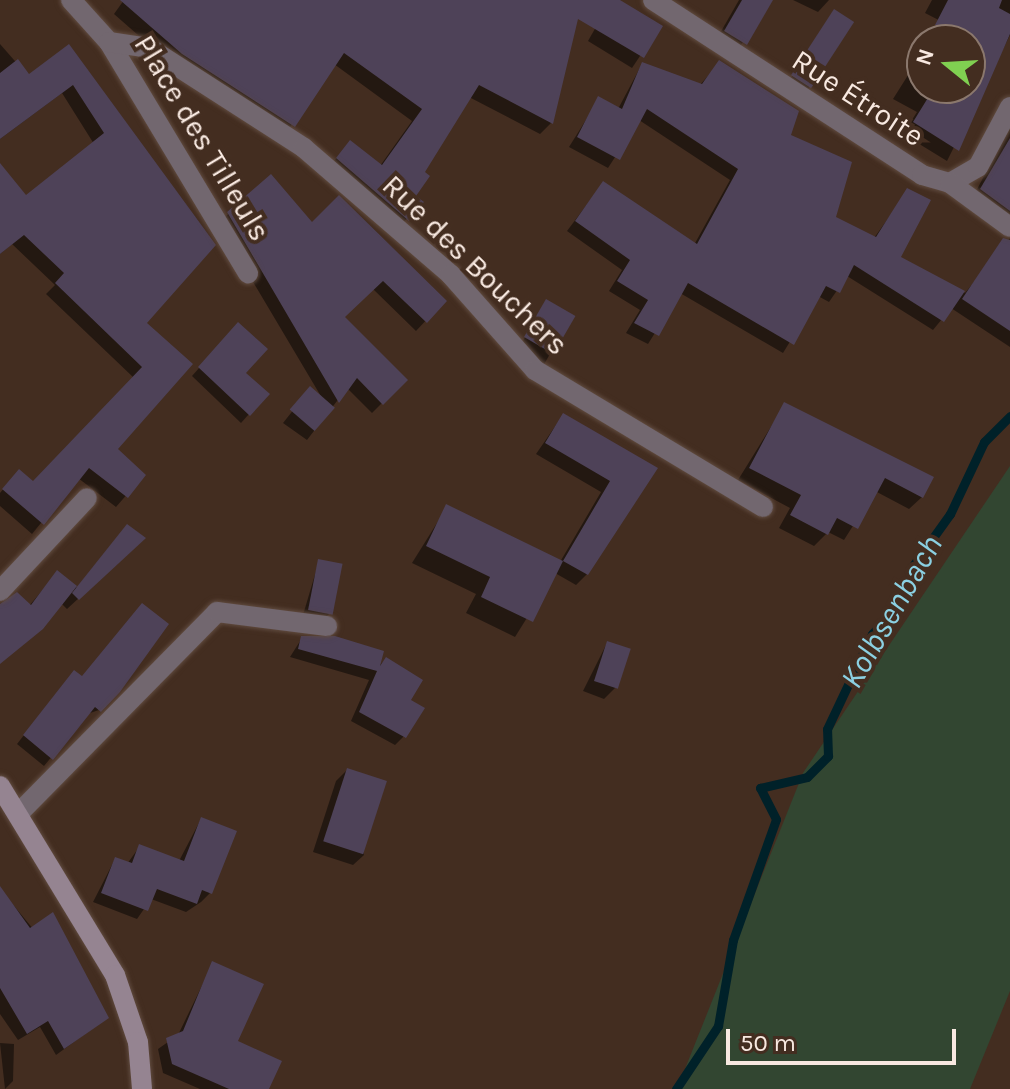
<!DOCTYPE html>
<html>
<head>
<meta charset="utf-8">
<style>
	body { margin:0 }
	#map { position:relative; width:1010px; height:1089px; overflow:hidden; background:#432d20; font-family:Karla,sans-serif }
	div>[style] { position:absolute }
	.green>* { inset:0; background:#324631 }
	.shadow>* { inset:0; background:#0007; transform-origin:0 0 }
	.stream>* { height:9px; margin:-4.5px; padding:0 4.5px; transform-origin:4.5px; border-radius:4.5px; background:#002129 }
	.building>* { inset:0; background:#4e4258; transform-origin:0 0 }
	.roads { filter:drop-shadow(0 0 2px #604b3f) drop-shadow(0 0 2px #604b3f) }
	.minor>* { height:20px; margin:-10px; padding:0 10px; transform-origin:10px; border-radius:10px; background:#72676f }
	.secondary>* { height:20px; margin:-10px; padding:0 10px; transform-origin:10px; border-radius:10px; background:#958491 }
	span { translate:-50% -50%; white-space:nowrap; text-align:center; line-height:1.15; -webkit-text-stroke:8px #432d20; paint-order:stroke }
	.street-label { font-size:30px; color:#f8e9e1 }
	.water-label { font-size:32px; color:#8bd0e2; font-style:italic }
	.north { position:absolute; left:906px; top:24px; width:80px; height:80px; box-sizing:border-box; background:#432d20; border:2px solid #8b786d; border-radius:50%; rotate:288deg; font-size:22px; font-weight:700; line-height:32px; text-align:center; color:#f8e9e1 }
	.north::after { content:''; display:block; margin:auto; width:28px; height:36px; background:#80d051; clip-path:polygon(50% 0,100% 100%,50% 72%,0 100%) }
	.scale { position:absolute; left:726px; top:1029px; width:230px; height:36px; box-sizing:border-box; border:4px solid #f8e9e1; border-top:0; padding-left:10px; font-size:24px; line-height:28px; white-space:nowrap; color:#f8e9e1; -webkit-text-stroke:6px #432d20; paint-order:stroke }
</style>
</head>
<body>
<div id="map">
	<div class="green">
		<i style="clip-path:polygon(1010px 466px,1010px 991px,970px 1089px,677px 1089px,803px 773px)"></i>
	</div>
	<div class="shadow">
		<i style="clip-path:polygon(124px 0,574px 0,551px 123px,540px 134px,469px 97px,422px 172px,413px 196px,421px 202px,396px 231px,326px 170px,351px 142px,380px 166px,412px 121px,334px 64px,283px 137px,171px 64px,114px 14px)"></i>
		<i style="clip-path:polygon(739px 0,770px 0,735px 54px,715px 42px)"></i>
		<i style="clip-path:polygon(793px 0,829px 0,818px 12px)"></i>
		<i style="clip-path:polygon(932px 0,1010px 0,1010px 35px,947px 161px,903px 134px,917px 112px,893px 99px,922px 53px,922px 88px,970px 88px,970px 40px,952px 40px,958px 30px,925px 13px)"></i>
		<i style="clip-path:polygon(605px 11px,660px 26px,632px 68px,588px 41px)"></i>
		<i style="left:834px;top:12px;width:20px;height:88px;rotate:33deg"></i>
		<i style="clip-path:polygon(0 44px,28px 76px,68px 47px,214px 245px,144px 323px,190px 364px,115px 449px,143px 476px,116px 507px,78px 478px,32px 534px,0 506px,0 493px,9px 482px,33px 483px,134px 378px,46px 294px,55px 285px,12px 244px,0 254px,0 166px,26px 197px,94px 144px,62px 93px,0 139px)"></i>
		<i style="clip-path:polygon(719px 63px,789px 136px,834px 219px,874px 238px,908px 191px,898px 258px,965px 293px,1010px 238px,1010px 347px,951px 308px,933px 330px,847px 276px,829px 302px,818px 296px,783px 353px,680px 293px,648px 344px,626px 333px,640px 310px,609px 291px,622px 270px,567px 231px,603px 183px,694px 245px,730px 180px,639px 120px,608px 168px,569px 147px,599px 99px,618px 109px,642px 64px,700px 85px)"></i>
		<i style="clip-path:polygon(1010px 126px,1010px 233px,972px 199px)"></i>
		<i style="clip-path:polygon(271px 177px,312px 225px,444px 301px,416px 331px,373px 289px,343px 317px,405px 380px,372px 413px,347px 388px,307px 440px,283px 423px,310px 389px,322px 398px,218px 223px)"></i>
		<i style="left:546px;top:301px;width:30px;height:57px;rotate:30deg"></i>
		<i style="clip-path:polygon(230px 333px,249px 414px,241px 423px,192px 376px)"></i>
		<i style="clip-path:polygon(785px 404px,922px 497px,909px 509px,875px 491px,844px 540px,828px 532px,814px 546px,779px 528px,790px 508px,738px 480px)"></i>
		<i style="clip-path:polygon(563px 415px,655px 469px,587px 574px,576px 585px,555px 573px,515px 637px,466px 613px,476px 594px,412px 563px,447px 507px,560px 562px,601px 492px,536px 454px)"></i>
		<i style="clip-path:polygon(127px 526px,132px 549px,67px 609px,61px 603px,0 663px,0 604px,29px 606px,57px 573px,77px 588px)"></i>
		<i style="clip-path:polygon(319px 561px,330px 613px,325px 618px,303px 615px)"></i>
		<i style="clip-path:polygon(302px 638px,377px 668px,386px 659px,408px 701px,404px 736px,395px 745px,351px 721px,369px 680px,290px 657px)"></i>
		<i style="clip-path:polygon(607px 643px,615px 688px,604px 699px,583px 691px)"></i>
		<i style="clip-path:polygon(67px 680px,99px 710px,87px 714px,44px 766px,17px 744px)"></i>
		<i style="clip-path:polygon(347px 770px,364px 855px,353px 865px,313px 852px,336px 781px)"></i>
		<i style="clip-path:polygon(201px 819px,210px 893px,201px 902px,186px 912px,151px 899px,137px 919px,93px 902px,115px 859px,127px 864px,140px 846px,179px 861px)"></i>
		<i style="clip-path:polygon(0 889px,107px 1018px,56px 1055px,40px 1027px,18px 1040px,0 1014px)"></i>
		<i style="clip-path:polygon(213px 963px,235px 1042px,266px 1089px,200px 1089px,163px 1073px,158px 1049px,178px 1035px)"></i>
		<i style="clip-path:polygon(0 1043px,14px 1044px,13px 1081px,5px 1089px)"></i>
	</div>
	<div class="stream">
		<i style="left:676px;top:1089px;width:76px;rotate:-56.3deg"></i>
		<i style="left:718px;top:1026px;width:87px;rotate:-80.1deg"></i>
		<i style="left:733px;top:940px;width:128px;rotate:-70.4deg"></i>
		<i style="left:776px;top:819px;width:35px;rotate:-117deg"></i>
		<i style="left:760px;top:788px;width:48px;rotate:-13.2deg"></i>
		<i style="left:807px;top:777px;width:30px;rotate:-45deg"></i>
		<i style="left:828px;top:756px;width:27px;rotate:-92deg"></i>
		<i style="left:827px;top:729px;width:105px;rotate:-64.7deg"></i>
		<i style="left:872px;top:634px;width:50px;rotate:-45.8deg"></i>
		<i style="left:907px;top:598px;width:31px;rotate:-81deg"></i>
		<i style="left:912px;top:567px;width:65px;rotate:-54.4deg"></i>
		<i style="left:950px;top:514px;width:80px;rotate:-64.7deg"></i>
		<i style="left:984px;top:442px;width:37px;rotate:-45deg"></i>
	</div>
	<div class="building">
		<i style="clip-path:polygon(120px 0,620px 0,663px 26px,644px 58px,578px 19px,553px 124px,479px 85px,425px 172px,430px 176px,416px 196px,424px 202px,409px 221px,336px 158px,350px 140px,382px 165px,422px 109px,344px 53px,295px 127px,182px 54px)"></i>
		<i style="clip-path:polygon(742px 0,773px 0,747px 45px,724px 31px)"></i>
		<i style="clip-path:polygon(948px 0,1002px 0,999px 8px,1010px 14px,1010px 34px,959px 151px,913px 122px,934px 88px,970px 88px,970px 40px,935px 25px)"></i>
		<i style="left:834px;top:9px;width:24px;height:79px;rotate:33deg"></i>
		<i style="clip-path:polygon(69px 44px,216px 245px,147px 323px,193px 364px,118px 449px,146px 475px,128px 498px,89px 468px,44px 525px,2px 489px,19px 469px,33px 481px,142px 367px,55px 283px,64px 273px,24px 235px,0 254px,0 163px,26px 195px,104px 133px,73px 85px,0 139px,0 73px,18px 59px,29px 74px)"></i>
		<i style="clip-path:polygon(719px 60px,799px 111px,791px 135px,852px 162px,836px 217px,876px 237px,907px 188px,931px 200px,901px 257px,965px 291px,944px 322px,854px 265px,840px 293px,826px 286px,794px 345px,688px 283px,659px 336px,634px 323px,648px 300px,617px 281px,630px 260px,575px 221px,603px 181px,697px 244px,738px 169px,647px 109px,620px 160px,577px 137px,598px 96px,622px 109px,642px 62px,702px 84px)"></i>
		<i style="clip-path:polygon(1010px 138px,1010px 211px,980px 189px)"></i>
		<i style="clip-path:polygon(271px 174px,312px 222px,339px 195px,447px 301px,427px 323px,383px 281px,345px 317px,408px 380px,383px 405px,357px 378px,339px 403px,227px 212px)"></i>
		<i style="clip-path:polygon(1003px 238px,1010px 240px,1010px 331px,962px 299px)"></i>
		<i style="left:546px;top:299px;width:34px;height:44px;rotate:30deg"></i>
		<i style="clip-path:polygon(238px 322px,268px 349px,246px 373px,270px 394px,250px 416px,198px 367px)"></i>
		<i style="left:310px;top:386px;width:33px;height:31px;rotate:41deg"></i>
		<i style="clip-path:polygon(784px 402px,934px 477px,923px 498px,885px 478px,858px 529px,837px 518px,828px 535px,790px 515px,801px 495px,749px 468px)"></i>
		<i style="clip-path:polygon(563px 413px,658px 468px,588px 575px,563px 561px,610px 481px,545px 443px)"></i>
		<i style="clip-path:polygon(446px 504px,563px 561px,533px 622px,481px 597px,490px 577px,426px 546px)"></i>
		<i style="clip-path:polygon(127px 524px,146px 538px,79px 600px,72px 593px)"></i>
		<i style="left:318px;top:559px;width:25px;height:52px;rotate:11deg"></i>
		<i style="clip-path:polygon(57px 570px,77px 586px,43px 629px,0 664px,0 604px,17px 592px,31px 605px)"></i>
		<i style="clip-path:polygon(142px 603px,169px 624px,120px 692px,101px 712px,95px 707px,53px 760px,23px 735px,74px 670px,82px 676px)"></i>
		<i style="clip-path:polygon(301px 636px,335px 636px,384px 651px,380px 666px,386px 657px,423px 680px,411px 700px,425px 708px,406px 738px,359px 712px,377px 671px,298px 649px)"></i>
		<i style="left:607px;top:641px;width:25px;height:42px;rotate:18deg"></i>
		<i style="left:347px;top:768px;width:42px;height:77px;rotate:18deg"></i>
		<i style="clip-path:polygon(201px 817px,237px 831px,212px 894px,202px 890px,197px 904px,157px 889px,148px 911px,101px 893px,115px 857px,132px 863px,139px 844px,184px 861px)"></i>
		<i style="clip-path:polygon(0 886px,30px 928px,53px 912px,109px 1018px,64px 1049px,48px 1021px,27px 1034px,0 988px)"></i>
		<i style="clip-path:polygon(212px 961px,264px 984px,238px 1041px,282px 1061px,269px 1089px,229px 1089px,172px 1064px,166px 1038px,183px 1031px)"></i>
	</div>
	<div class="roads">
		<div class="minor">
			<i style="left:71px;top:0;width:57px;rotate:47.9deg"></i>
			<i style="left:109px;top:42px;width:270px;rotate:59deg"></i>
			<i style="left:653px;top:0;width:321px;rotate:33deg"></i>
			<i style="left:922px;top:175px;width:29px;rotate:16deg"></i>
			<i style="left:950px;top:183px;width:32px;rotate:-30deg"></i>
			<i style="left:978px;top:167px;width:68px;rotate:-61.9deg"></i>
			<i style="left:109px;top:42px;width:40px;rotate:8.5deg"></i>
			<i style="left:149px;top:48px;width:184px;rotate:32.8deg"></i>
			<i style="left:304px;top:148px;width:194px;rotate:40.8deg"></i>
			<i style="left:451px;top:275px;width:127px;rotate:48.5deg"></i>
			<i style="left:535px;top:370px;width:266px;rotate:31deg"></i>
			<i style="left:950px;top:183px;width:74px;rotate:36.3deg"></i>
			<i style="left:0;top:591px;width:127px;rotate:-46.9deg"></i>
			<i style="left:19px;top:813px;width:282px;rotate:-45.4deg"></i>
			<i style="left:217px;top:612px;width:111px;rotate:7.3deg"></i>
		</div>
		<div class="secondary">
			<i style="left:0;top:786px;width:221px;rotate:58.7deg"></i>
			<i style="left:115px;top:975px;width:71px;rotate:71.1deg"></i>
			<i style="left:138px;top:1042px;width:47px;rotate:85.1deg"></i>
		</div>
	</div>
	<div class="street-label">
		<span style="left:858px;top:98px;rotate:33deg">Rue Étroite</span>
		<span style="left:202px;top:138px;rotate:59deg">Place des Tilleuls</span>
		<span style="left:475px;top:265px;rotate:44deg">Rue des Bouchers</span>
	</div>
	<div class="water-label">
		<span style="left:892px;top:612px;rotate:-60deg">Kolbsenbach</span>
	</div>
	<div class="north">N</div>
	<div class="scale">50 m</div>
</div>
</body>
</html>
